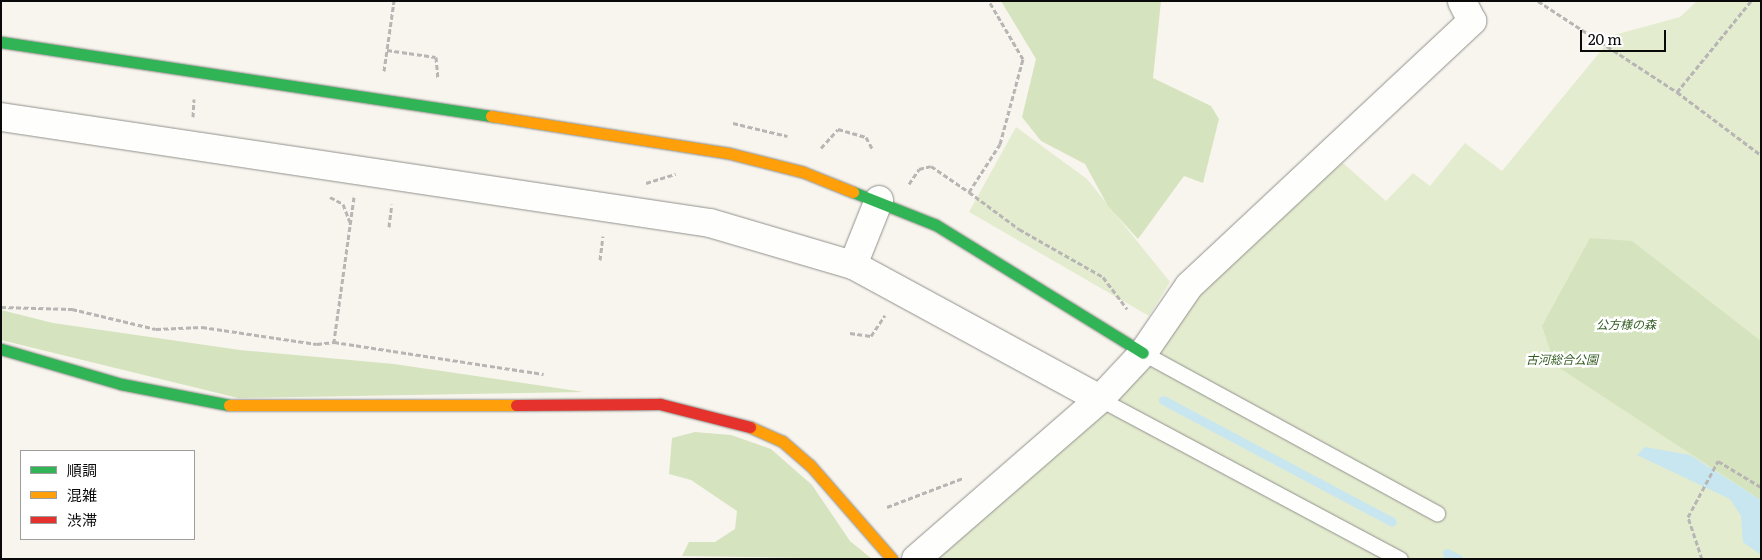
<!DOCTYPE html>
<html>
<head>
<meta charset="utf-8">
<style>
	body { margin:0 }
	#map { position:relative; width:1762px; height:560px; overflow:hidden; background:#f8f5ee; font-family:Literata,"Noto Sans JP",serif }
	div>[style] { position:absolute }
	.green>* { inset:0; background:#e4eccf }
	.forest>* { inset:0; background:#d5e3be }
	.water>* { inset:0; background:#c7e6f0 }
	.stream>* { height:9px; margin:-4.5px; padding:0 4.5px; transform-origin:4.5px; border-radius:4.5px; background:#c7e6f0 }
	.path>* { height:3px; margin-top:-1.5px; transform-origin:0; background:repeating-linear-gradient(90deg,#b7b6b5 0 5px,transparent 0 7.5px) }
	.roads { filter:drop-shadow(0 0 1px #91908d) drop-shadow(0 0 1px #91908d) }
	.lane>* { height:15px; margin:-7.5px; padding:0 7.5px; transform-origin:7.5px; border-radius:7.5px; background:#fefefc }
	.street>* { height:28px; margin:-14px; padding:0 14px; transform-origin:14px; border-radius:14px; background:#fefefc }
	.fast>* { height:11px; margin:-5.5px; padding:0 5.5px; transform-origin:5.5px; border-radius:5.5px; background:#30b455 }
	.slow>* { height:11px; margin:-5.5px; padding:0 5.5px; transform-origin:5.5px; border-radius:5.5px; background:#ff9f0a }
	.jam>* { height:11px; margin:-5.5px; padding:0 5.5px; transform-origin:5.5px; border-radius:5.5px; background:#e5322d }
	span { translate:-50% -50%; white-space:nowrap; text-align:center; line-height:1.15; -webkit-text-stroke:5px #fff; paint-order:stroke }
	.park-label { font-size:12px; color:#335c21; font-style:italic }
	.frame { position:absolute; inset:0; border:2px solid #0a0a0a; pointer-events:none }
	.legend { position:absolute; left:20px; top:450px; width:175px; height:90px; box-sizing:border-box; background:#fff; border:1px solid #9d9d9d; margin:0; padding:6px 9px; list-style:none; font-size:15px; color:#0a0a0a }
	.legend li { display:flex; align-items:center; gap:10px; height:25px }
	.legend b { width:25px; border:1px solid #9d9d9d }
	.scale { position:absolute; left:1580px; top:30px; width:86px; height:22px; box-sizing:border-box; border:2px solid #0a0a0a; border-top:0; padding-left:6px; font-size:15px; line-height:18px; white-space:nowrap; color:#0a0a0a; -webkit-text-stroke:4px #fff; paint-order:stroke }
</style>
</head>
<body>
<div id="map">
	<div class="green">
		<i style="clip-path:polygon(1697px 1px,1761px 1px,1761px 559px,916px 559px,1068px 427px,1232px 245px,1343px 163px,1386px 201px,1413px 173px,1430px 186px,1465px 143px,1502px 171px,1614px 35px,1680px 17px)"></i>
		<i style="clip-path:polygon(1016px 127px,1087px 179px,1170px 282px,1149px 316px,969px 212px)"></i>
	</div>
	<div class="forest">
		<i style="clip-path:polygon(1001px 1px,1161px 1px,1153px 78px,1211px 106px,1219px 119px,1203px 183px,1184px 176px,1138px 239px,1108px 206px,1085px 164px,1041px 141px,1022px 117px,1036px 59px)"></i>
		<i style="clip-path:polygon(1590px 238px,1632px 241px,1761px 341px,1761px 500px,1555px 365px,1542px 326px)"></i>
		<i style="clip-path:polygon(1px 310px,53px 323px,240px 350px,394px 364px,584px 392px,238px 398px,1px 340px)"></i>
		<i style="clip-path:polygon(695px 432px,731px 435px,771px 449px,812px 485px,850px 541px,872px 559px,682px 556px,689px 542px,715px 542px,735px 529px,737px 511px,691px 480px,669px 474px,672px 438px)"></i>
	</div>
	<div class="water">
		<i style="clip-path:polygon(1645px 447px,1690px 455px,1761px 500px,1761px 555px,1743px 542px,1741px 516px,1730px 499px,1637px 455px)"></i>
	</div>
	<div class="stream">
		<i style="left:1163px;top:400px;width:259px;rotate:28deg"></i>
		<i style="left:1447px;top:553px;width:13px;rotate:27deg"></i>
	</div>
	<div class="path">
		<i style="left:1538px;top:1px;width:166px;rotate:33.2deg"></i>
		<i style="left:1751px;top:1px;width:117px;rotate:129.1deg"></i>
		<i style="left:1677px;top:92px;width:105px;rotate:36.9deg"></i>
		<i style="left:387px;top:50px;width:49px;rotate:8.1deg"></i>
		<i style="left:436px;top:57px;width:21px;rotate:85deg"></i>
		<i style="left:384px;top:71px;width:71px;rotate:-81.9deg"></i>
		<i style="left:193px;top:117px;width:18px;rotate:-87deg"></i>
		<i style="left:733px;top:123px;width:56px;rotate:13.5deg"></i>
		<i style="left:821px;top:148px;width:25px;rotate:-48deg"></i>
		<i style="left:838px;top:129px;width:29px;rotate:16deg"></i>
		<i style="left:866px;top:137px;width:15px;rotate:62deg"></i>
		<i style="left:646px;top:183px;width:31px;rotate:-17deg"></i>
		<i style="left:909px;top:184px;width:18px;rotate:-56deg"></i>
		<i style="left:919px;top:169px;width:12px;rotate:-14deg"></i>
		<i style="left:931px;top:166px;width:46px;rotate:34.4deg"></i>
		<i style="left:969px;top:192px;width:57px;rotate:-57.1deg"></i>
		<i style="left:1000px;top:144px;width:88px;rotate:-74.9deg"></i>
		<i style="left:1023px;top:59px;width:67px;rotate:-120.4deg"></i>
		<i style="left:969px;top:192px;width:62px;rotate:36.5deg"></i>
		<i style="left:1019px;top:229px;width:97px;rotate:29.7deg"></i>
		<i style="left:1103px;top:277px;width:40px;rotate:53deg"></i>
		<i style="left:330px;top:197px;width:15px;rotate:28deg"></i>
		<i style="left:343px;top:204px;width:19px;rotate:69deg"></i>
		<i style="left:354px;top:197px;width:146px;rotate:97.9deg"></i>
		<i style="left:334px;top:342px;width:212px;rotate:8.7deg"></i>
		<i style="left:389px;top:227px;width:23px;rotate:-83deg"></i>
		<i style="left:600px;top:260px;width:24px;rotate:-83deg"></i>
		<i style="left:1px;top:307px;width:71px;rotate:1.6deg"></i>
		<i style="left:72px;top:309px;width:86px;rotate:13.4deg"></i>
		<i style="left:156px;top:329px;width:46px;rotate:-2.5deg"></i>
		<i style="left:202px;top:327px;width:116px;rotate:8.4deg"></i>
		<i style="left:317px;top:344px;width:17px;rotate:-7deg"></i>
		<i style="left:850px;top:333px;width:21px;rotate:8deg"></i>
		<i style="left:871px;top:336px;width:25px;rotate:-56deg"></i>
		<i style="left:887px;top:507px;width:81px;rotate:-20.9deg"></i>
		<i style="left:1702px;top:559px;width:44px;rotate:-108.4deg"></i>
		<i style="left:1688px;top:517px;width:64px;rotate:-61.8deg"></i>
		<i style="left:1718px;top:461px;width:50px;rotate:31.2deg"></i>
	</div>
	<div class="roads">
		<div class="lane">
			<i style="left:1143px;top:353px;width:335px;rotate:28.6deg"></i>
			<i style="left:1100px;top:399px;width:340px;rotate:28.1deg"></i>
		</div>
		<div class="street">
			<i style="left:1px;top:117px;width:717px;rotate:8.5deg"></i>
			<i style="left:710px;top:223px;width:149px;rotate:16.4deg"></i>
			<i style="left:853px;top:265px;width:281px;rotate:28.5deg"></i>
			<i style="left:853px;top:265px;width:70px;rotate:-68.2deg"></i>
			<i style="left:916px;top:559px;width:244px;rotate:-41deg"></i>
			<i style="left:1100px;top:399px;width:63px;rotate:-46.9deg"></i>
			<i style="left:1143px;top:353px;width:81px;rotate:-55.5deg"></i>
			<i style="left:1189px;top:286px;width:388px;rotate:-43.1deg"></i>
			<i style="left:1472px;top:21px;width:22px;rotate:-117deg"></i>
		</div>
		<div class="fast">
			<i style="left:1px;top:42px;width:496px;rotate:8.6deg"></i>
			<i style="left:853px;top:192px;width:89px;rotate:21.7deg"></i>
			<i style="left:936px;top:225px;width:243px;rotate:31.7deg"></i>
			<i style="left:1px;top:349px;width:125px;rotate:16.3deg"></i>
			<i style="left:121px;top:384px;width:110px;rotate:11deg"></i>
		</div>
		<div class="slow">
			<i style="left:491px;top:116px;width:240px;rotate:8.9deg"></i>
			<i style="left:728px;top:153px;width:77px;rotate:14.2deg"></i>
			<i style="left:803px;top:172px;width:54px;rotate:21.8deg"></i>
			<i style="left:229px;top:405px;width:287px"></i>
			<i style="left:750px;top:427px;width:35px;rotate:24deg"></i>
			<i style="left:782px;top:441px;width:37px;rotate:41deg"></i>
			<i style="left:810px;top:465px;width:125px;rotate:48.9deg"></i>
		</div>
		<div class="jam">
			<i style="left:516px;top:405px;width:144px;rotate:-0.4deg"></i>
			<i style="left:660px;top:404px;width:93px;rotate:14.3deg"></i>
		</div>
	</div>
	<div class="park-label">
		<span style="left:1626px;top:325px">公方様の森</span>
		<span style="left:1562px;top:360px">古河総合公園</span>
	</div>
	<div class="frame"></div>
	<ul class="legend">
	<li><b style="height:6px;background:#30b455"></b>順調</li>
	<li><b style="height:6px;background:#ff9f0a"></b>混雑</li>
	<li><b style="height:6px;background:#e5322d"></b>渋滞</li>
	</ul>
	<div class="scale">20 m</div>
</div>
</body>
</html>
